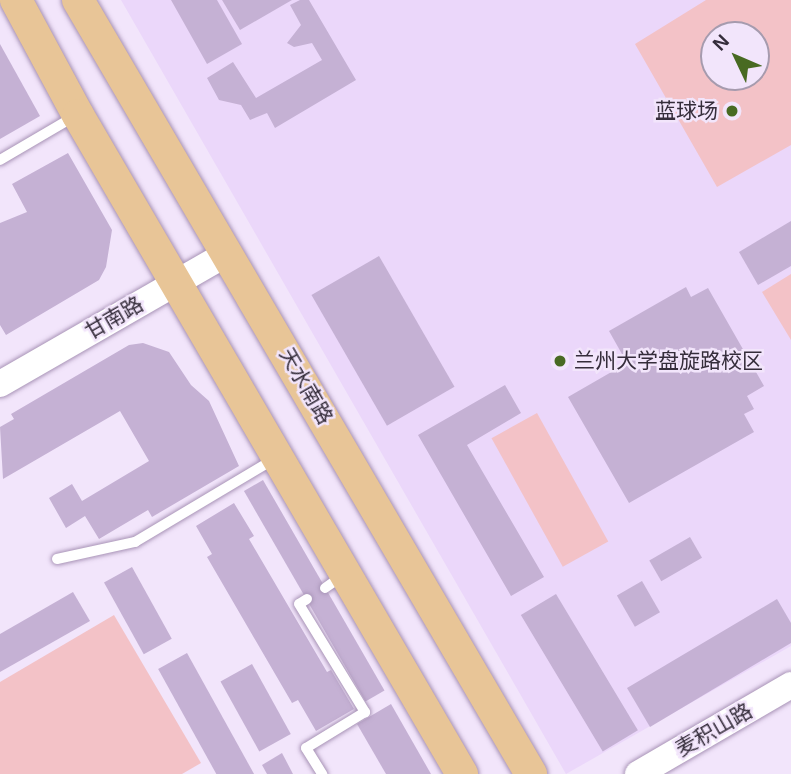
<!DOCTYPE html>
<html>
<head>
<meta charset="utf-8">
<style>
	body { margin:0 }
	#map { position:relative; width:791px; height:774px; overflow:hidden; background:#f2e5fb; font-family:Arial,"Noto Sans SC",sans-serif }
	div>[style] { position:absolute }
	.built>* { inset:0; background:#ebd7fa }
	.green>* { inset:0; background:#f3c2c7; transform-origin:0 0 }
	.building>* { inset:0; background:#c5b1d4; transform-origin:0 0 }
	.roads { filter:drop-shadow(0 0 2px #a893b6) drop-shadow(0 0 2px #a893b6) }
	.service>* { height:10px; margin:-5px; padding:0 5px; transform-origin:5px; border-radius:5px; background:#fff }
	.tertiary>* { height:26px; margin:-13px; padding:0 13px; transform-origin:13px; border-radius:13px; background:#fff }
	.primary>* { height:32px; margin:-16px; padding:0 16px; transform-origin:16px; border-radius:16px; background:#e8c597 }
	.dots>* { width:19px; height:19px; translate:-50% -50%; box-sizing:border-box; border:4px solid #f2e5fb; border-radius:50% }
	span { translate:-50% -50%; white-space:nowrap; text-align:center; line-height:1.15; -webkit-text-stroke:5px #f2e5fb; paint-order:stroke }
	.poi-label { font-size:21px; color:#352d3b }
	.right { translate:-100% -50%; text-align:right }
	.left { translate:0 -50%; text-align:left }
	.street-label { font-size:21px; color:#352d3b }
	.north { position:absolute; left:700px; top:21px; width:70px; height:70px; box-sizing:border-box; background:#f2e5fb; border:2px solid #a69bae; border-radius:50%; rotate:314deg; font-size:19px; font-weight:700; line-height:28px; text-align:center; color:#352d3b }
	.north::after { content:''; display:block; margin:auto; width:24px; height:32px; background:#486a22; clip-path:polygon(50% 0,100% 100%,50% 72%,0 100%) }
</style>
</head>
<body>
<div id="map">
	<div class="built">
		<i style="clip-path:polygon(evenodd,121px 0,791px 0,791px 646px,566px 774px,121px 0,714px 35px,756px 35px,756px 77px,714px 77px,714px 35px)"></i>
	</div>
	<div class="green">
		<i style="clip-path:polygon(evenodd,706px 0,791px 0,791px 145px,717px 187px,635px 44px,706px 0,714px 35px,756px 35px,756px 77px,714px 77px,714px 35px)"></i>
		<i style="clip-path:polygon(791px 274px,791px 340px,762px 292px)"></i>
		<i style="left:537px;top:413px;width:147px;height:52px;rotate:61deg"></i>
		<i style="clip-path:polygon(114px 615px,201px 763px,182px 774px,0 774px,0 682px)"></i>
	</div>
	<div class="building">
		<i style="clip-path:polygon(171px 0,217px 0,242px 44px,207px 64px)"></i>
		<i style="clip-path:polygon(222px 0,292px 0,240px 30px)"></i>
		<i style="clip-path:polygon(300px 0,309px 0,356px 80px,275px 128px,267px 113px,250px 120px,241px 105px,219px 100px,207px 78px,233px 62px,256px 98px,322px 60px,312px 43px,294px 47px,287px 43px,301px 25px,290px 5px)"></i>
		<i style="clip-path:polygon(0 44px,40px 116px,0 139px)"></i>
		<i style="clip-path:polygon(68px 153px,112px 230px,106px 267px,99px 280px,6px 335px,0 325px,0 223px,27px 212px,12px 184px)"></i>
		<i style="clip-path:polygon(791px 221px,791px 266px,758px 285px,739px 252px)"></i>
		<i style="left:379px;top:256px;width:151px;height:78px;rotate:60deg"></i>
		<i style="clip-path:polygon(686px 287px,691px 297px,708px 288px,764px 386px,747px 396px,754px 409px,744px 414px,754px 432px,629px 503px,568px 397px,627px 363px,609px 331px)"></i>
		<i style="clip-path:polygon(143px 343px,169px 352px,191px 385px,209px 401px,239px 466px,152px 517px,148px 510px,99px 539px,85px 516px,66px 528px,49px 498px,72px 484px,82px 501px,149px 461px,120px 411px,3px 479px,0 427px,14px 419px,11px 414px,129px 345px)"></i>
		<i style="clip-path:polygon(505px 385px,521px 413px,467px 445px,544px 577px,511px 596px,418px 435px)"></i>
		<i style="left:263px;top:480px;width:243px;height:22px;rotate:60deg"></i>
		<i style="clip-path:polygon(234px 503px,254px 536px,249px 539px,327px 672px,331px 670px,354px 709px,316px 731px,298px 700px,292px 703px,207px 557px,212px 554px,196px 526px)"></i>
		<i style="left:690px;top:537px;width:24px;height:47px;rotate:60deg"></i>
		<i style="left:132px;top:567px;width:82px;height:32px;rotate:61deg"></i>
		<i style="left:642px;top:581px;width:36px;height:29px;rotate:60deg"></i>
		<i style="clip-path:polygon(73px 592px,90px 621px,0 672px,0 634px)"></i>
		<i style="left:556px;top:594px;width:159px;height:41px;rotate:59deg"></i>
		<i style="clip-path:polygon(777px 599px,791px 623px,791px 643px,650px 727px,627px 688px)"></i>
		<i style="left:187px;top:653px;width:139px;height:33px;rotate:61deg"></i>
		<i style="left:252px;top:664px;width:80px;height:36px;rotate:61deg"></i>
		<i style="clip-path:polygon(391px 704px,431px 774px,386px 774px,357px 724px)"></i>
		<i style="clip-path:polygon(282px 753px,293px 774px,267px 774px,262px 765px)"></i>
	</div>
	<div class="roads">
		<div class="service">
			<i style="left:0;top:160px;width:87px;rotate:-30.4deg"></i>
			<i style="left:57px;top:559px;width:80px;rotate:-12.3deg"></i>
			<i style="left:135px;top:542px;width:164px;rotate:-30.8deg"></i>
			<i style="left:325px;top:588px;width:21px;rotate:-35deg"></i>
			<i style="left:307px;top:599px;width:9px;rotate:148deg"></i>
			<i style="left:299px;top:604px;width:127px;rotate:58.6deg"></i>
			<i style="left:365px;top:712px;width:69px;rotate:148.6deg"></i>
			<i style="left:306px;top:748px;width:31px;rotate:58deg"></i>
		</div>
		<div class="tertiary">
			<i style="left:0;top:384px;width:263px;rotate:-29.9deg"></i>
			<i style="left:638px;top:774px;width:177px;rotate:-30.2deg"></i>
		</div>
		<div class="primary">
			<i style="left:16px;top:0;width:131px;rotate:61.7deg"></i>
			<i style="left:78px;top:115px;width:763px;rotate:59.77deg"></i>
			<i style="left:78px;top:0;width:897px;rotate:59.66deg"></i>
		</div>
	</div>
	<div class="dots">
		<i style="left:732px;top:111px;background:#486a22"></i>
		<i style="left:560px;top:361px;background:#486a22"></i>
	</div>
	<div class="poi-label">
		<span class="right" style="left:718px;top:111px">蓝球场</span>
		<span class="left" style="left:574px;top:361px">兰州大学盘旋路校区</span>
	</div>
	<div class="street-label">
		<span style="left:114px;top:318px;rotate:-30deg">甘南路</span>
		<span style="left:306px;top:386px;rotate:60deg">天水南路</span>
		<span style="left:714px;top:730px;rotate:-30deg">麦积山路</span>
	</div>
	<div class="north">N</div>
</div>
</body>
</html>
